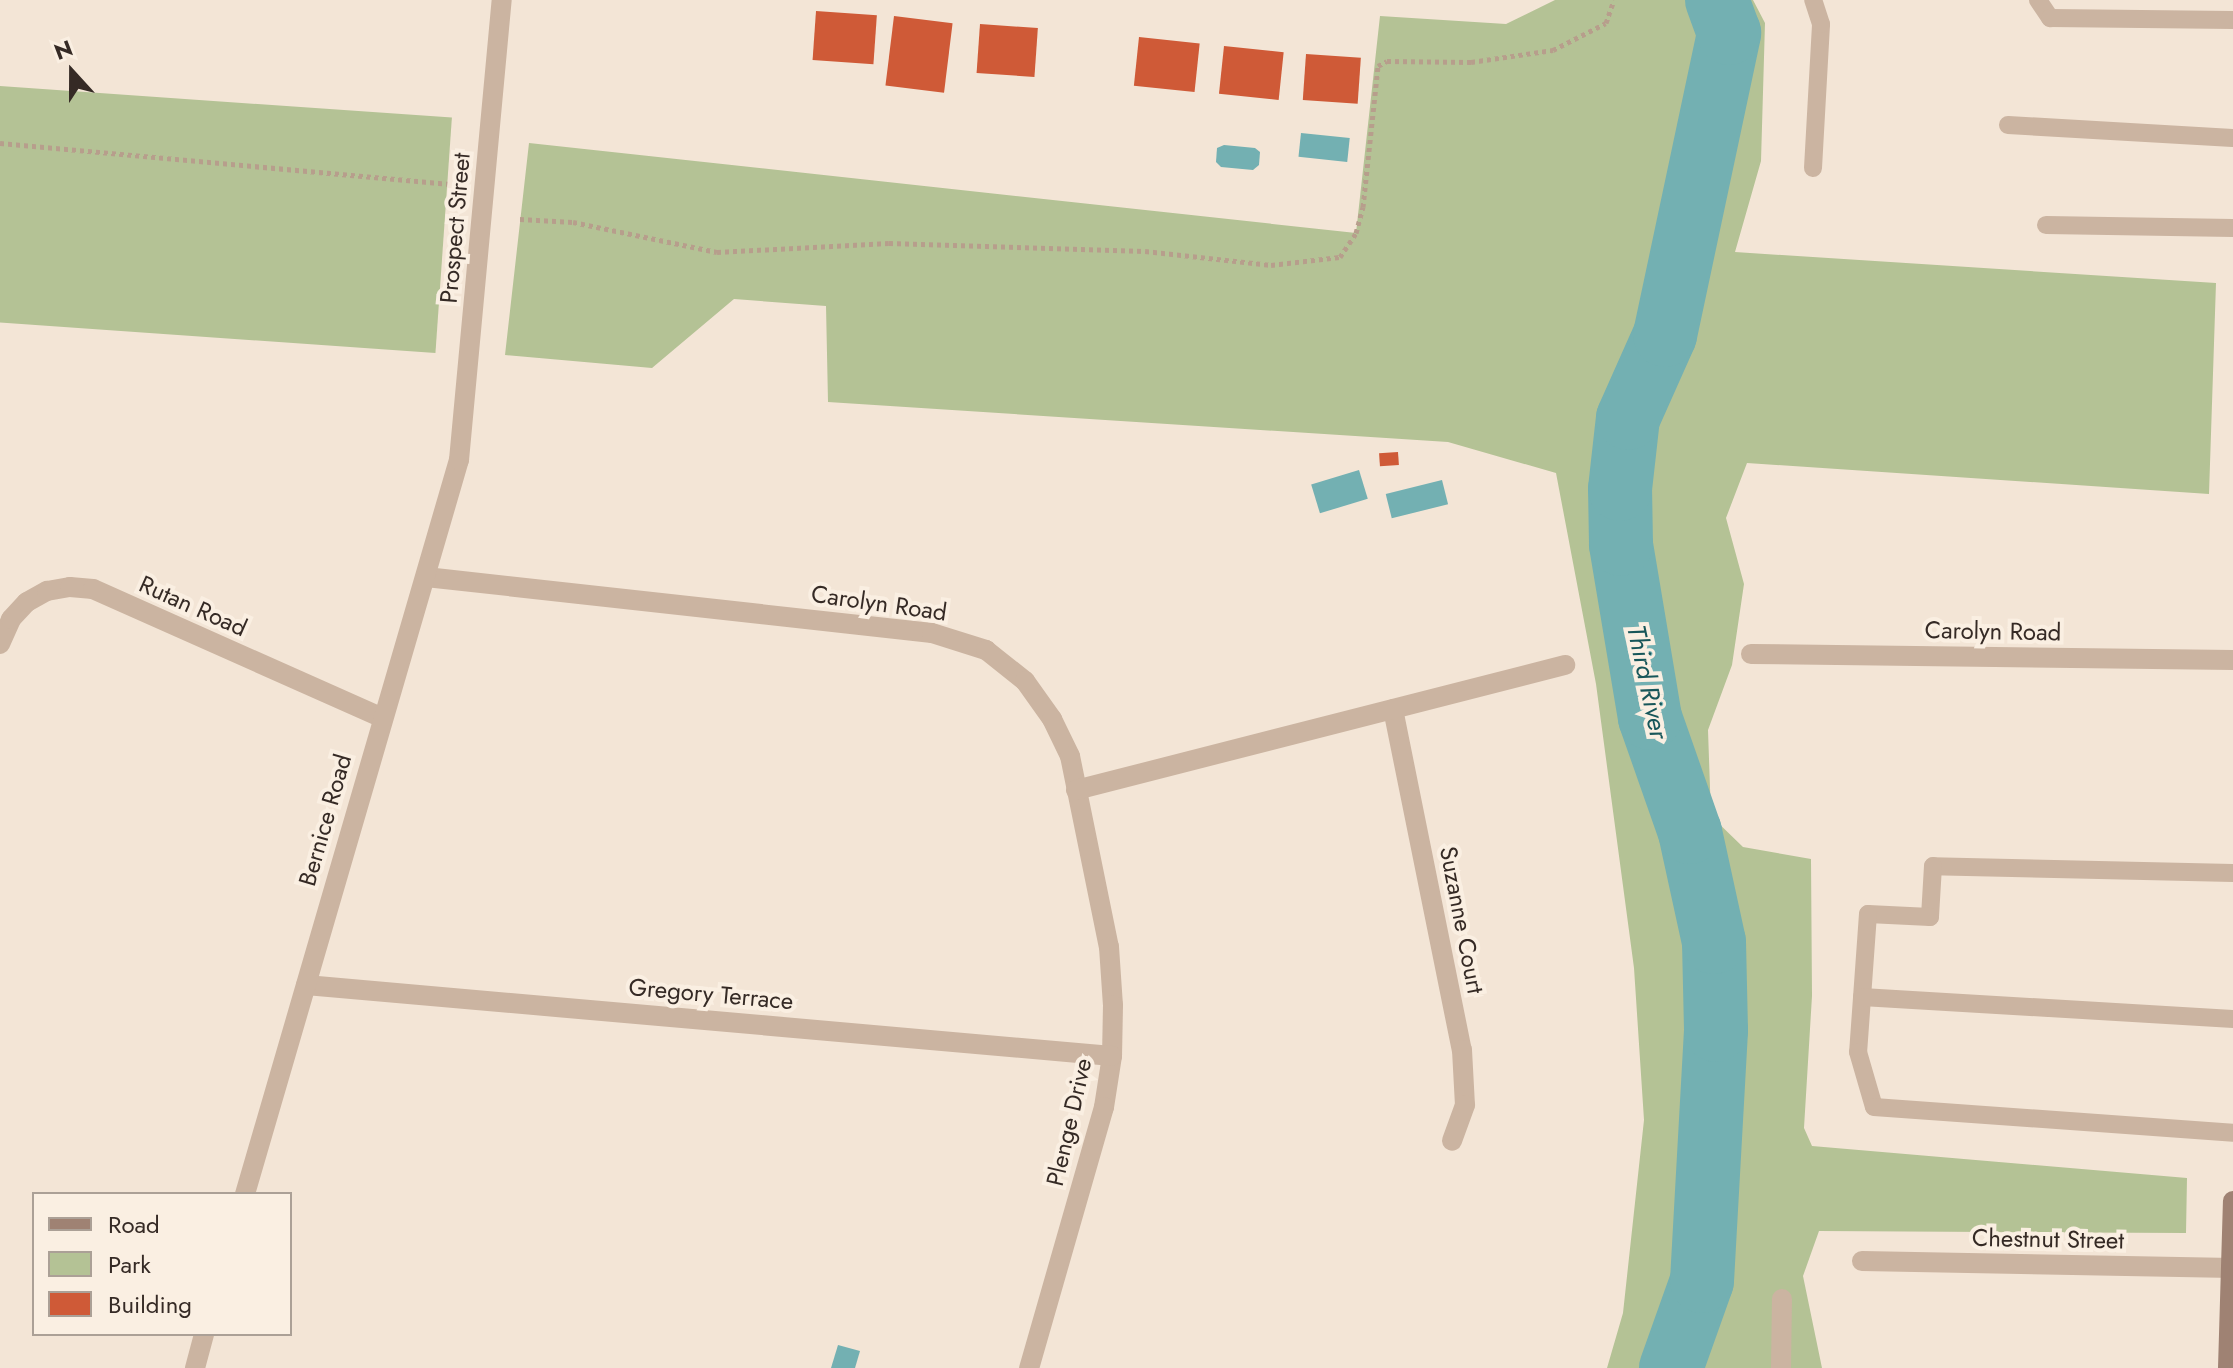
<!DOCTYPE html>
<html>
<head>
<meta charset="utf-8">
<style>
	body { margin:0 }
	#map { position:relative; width:2233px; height:1368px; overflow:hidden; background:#f3e5d6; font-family:Jost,sans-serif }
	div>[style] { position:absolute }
	.green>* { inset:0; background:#b4c295; transform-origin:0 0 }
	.water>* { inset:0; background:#73b0b2; transform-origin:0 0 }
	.river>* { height:64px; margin:-32px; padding:0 32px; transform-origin:32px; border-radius:32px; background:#73b0b2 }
	.building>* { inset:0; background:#cf5a37; transform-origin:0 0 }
	.path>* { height:5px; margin-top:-2.5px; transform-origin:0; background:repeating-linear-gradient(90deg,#b79e8c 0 4px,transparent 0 8px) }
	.service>* { height:18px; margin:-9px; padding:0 9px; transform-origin:9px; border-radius:9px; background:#cbb4a1 }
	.minor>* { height:20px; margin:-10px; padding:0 10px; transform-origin:10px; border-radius:10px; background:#cbb4a1 }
	.secondary>* { height:20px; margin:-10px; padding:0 10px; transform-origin:10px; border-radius:10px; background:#9f8273 }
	span { translate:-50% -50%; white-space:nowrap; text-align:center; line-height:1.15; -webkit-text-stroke:8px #faefe2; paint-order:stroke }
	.street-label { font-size:24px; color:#352a25 }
	.water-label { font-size:26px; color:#175659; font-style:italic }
	.legend { position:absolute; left:32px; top:1192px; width:260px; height:144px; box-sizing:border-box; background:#faefe2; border:2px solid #aba096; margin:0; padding:10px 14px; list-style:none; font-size:24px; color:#352a25 }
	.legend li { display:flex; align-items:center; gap:16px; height:40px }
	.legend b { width:40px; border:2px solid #aba096 }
	.north { position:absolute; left:32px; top:32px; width:80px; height:80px; -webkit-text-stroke:6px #faefe2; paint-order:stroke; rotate:339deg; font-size:22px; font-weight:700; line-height:32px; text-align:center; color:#352a25 }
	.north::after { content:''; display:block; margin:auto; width:28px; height:36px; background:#352a25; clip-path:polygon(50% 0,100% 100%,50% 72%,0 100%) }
</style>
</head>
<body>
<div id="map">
	<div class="green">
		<i style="clip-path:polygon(1555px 0,1753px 0,1765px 23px,1761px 161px,1735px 252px,2216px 283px,2209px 494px,1747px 463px,1726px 518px,1744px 584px,1732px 665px,1708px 730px,1711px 816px,1743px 847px,1811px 859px,1812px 996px,1804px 1128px,1812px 1146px,2187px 1178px,2186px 1233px,1819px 1231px,1803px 1276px,1822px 1368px,1607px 1368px,1623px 1313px,1644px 1120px,1634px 968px,1596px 684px,1556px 473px,1448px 442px,828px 402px,826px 306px,734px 299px,652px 368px,505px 355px,529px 143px,1356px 233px,1380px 16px,1506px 24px)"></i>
		<i style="left:0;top:86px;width:453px;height:236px;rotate:4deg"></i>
	</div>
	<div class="water">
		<i style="left:1301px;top:133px;width:49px;height:24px;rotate:6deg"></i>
		<i style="clip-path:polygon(1224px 145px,1255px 148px,1260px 152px,1259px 165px,1253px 170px,1221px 167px,1216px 162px,1217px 148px)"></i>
		<i style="left:1359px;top:470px;width:30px;height:50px;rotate:73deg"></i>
		<i style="left:1442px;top:480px;width:25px;height:58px;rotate:76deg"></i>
		<i style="clip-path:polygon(838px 1345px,860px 1351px,855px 1368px,831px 1368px)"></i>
	</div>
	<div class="river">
		<i style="left:1671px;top:1368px;width:92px;rotate:-70.4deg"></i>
		<i style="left:1702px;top:1281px;width:251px;rotate:-86.8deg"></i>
		<i style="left:1716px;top:1030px;width:88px;rotate:-91.3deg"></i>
		<i style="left:1714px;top:942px;width:113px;rotate:-102.3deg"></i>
		<i style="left:1690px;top:832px;width:121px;rotate:-109.3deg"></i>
		<i style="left:1650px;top:718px;width:176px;rotate:-99.5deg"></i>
		<i style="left:1621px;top:544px;width:55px;rotate:-91deg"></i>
		<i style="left:1620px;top:489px;width:71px;rotate:-83.6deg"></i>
		<i style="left:1628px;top:418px;width:91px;rotate:-66deg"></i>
		<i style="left:1665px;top:335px;width:309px;rotate:-78deg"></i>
		<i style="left:1729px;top:33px;width:35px;rotate:-110deg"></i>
	</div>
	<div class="building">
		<i style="left:816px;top:11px;width:61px;height:49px;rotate:4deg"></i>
		<i style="left:894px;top:16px;width:59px;height:70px;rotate:7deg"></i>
		<i style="left:980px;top:24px;width:58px;height:49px;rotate:4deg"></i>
		<i style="left:1139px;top:37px;width:61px;height:49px;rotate:6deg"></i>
		<i style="left:1224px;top:46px;width:60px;height:48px;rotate:6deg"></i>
		<i style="left:1306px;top:54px;width:55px;height:46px;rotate:4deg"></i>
		<i style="left:1398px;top:452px;width:13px;height:19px;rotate:86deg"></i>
	</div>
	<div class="path">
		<i style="left:0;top:143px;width:449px;rotate:5.2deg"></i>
		<i style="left:520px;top:219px;width:53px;rotate:3.2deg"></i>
		<i style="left:573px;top:222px;width:147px;rotate:11.8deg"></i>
		<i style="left:717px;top:252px;width:172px;rotate:-3deg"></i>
		<i style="left:889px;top:243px;width:256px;rotate:1.8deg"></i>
		<i style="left:1145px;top:251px;width:127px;rotate:6.3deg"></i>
		<i style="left:1271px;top:265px;width:69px;rotate:-6.6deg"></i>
		<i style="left:1340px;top:257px;width:29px;rotate:-56deg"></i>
		<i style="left:1356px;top:233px;width:27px;rotate:-75deg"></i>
		<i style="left:1363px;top:207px;width:142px;rotate:-83.9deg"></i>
		<i style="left:1378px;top:66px;width:10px;rotate:-29deg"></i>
		<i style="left:1387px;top:61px;width:84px;rotate:0.7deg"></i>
		<i style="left:1471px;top:62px;width:83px;rotate:-8.3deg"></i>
		<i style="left:1553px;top:50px;width:59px;rotate:-27deg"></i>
		<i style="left:1606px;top:23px;width:24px;rotate:-71deg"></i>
	</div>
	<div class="service">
		<i style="left:2038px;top:0;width:22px;rotate:56deg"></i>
		<i style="left:2050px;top:18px;width:183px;rotate:0.6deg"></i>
		<i style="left:2008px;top:125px;width:225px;rotate:3.3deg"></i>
		<i style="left:1813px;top:168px;width:144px;rotate:-86.8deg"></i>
		<i style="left:1821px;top:24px;width:25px;rotate:-108deg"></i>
		<i style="left:2046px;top:225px;width:187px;rotate:0.9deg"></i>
		<i style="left:2233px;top:873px;width:300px;rotate:-178.7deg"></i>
		<i style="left:1933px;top:866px;width:51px;rotate:93.4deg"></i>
		<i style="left:1930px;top:917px;width:62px;rotate:-177.2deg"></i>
		<i style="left:1868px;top:914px;width:138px;rotate:94.1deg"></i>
		<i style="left:1858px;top:1052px;width:57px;rotate:73.8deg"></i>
		<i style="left:1874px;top:1107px;width:360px;rotate:4.1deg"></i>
		<i style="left:1862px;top:997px;width:372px;rotate:3.4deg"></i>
	</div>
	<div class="minor">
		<i style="left:426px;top:577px;width:509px;rotate:6.32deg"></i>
		<i style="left:932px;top:633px;width:57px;rotate:17.5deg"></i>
		<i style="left:986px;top:650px;width:50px;rotate:38.5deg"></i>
		<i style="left:1025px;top:681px;width:47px;rotate:54.6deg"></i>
		<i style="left:1052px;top:719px;width:41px;rotate:64.1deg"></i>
		<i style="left:1070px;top:756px;width:195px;rotate:78.5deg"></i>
		<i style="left:1109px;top:947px;width:58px;rotate:86.1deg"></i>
		<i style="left:1113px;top:1005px;width:51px;rotate:91.1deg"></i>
		<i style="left:1112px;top:1056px;width:52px;rotate:98.9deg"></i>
		<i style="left:1104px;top:1107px;width:272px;rotate:106deg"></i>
		<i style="left:0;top:644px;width:27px;rotate:-66deg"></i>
		<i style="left:11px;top:619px;width:23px;rotate:-47deg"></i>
		<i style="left:27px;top:602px;width:23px;rotate:-29deg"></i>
		<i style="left:47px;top:591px;width:23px;rotate:-10deg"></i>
		<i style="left:70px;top:587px;width:23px;rotate:5deg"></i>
		<i style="left:93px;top:589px;width:315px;rotate:24deg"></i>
		<i style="left:1751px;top:654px;width:482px;rotate:0.7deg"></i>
		<i style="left:1393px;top:709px;width:348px;rotate:78.6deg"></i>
		<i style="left:1462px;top:1050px;width:55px;rotate:86.9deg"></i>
		<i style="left:1465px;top:1105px;width:38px;rotate:110deg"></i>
		<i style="left:1076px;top:790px;width:505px;rotate:-14.34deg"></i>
		<i style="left:306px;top:985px;width:809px;rotate:5.03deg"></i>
		<i style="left:245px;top:1194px;width:765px;rotate:-73.75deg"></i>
		<i style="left:459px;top:460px;width:462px;rotate:-84.7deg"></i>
		<i style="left:1862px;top:1261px;width:371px;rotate:1.1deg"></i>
		<i style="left:195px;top:1368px;width:35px;rotate:-75deg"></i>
		<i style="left:1781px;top:1368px;width:69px;rotate:-89.2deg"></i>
	</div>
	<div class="secondary">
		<i style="left:2228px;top:1368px;width:167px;rotate:-88.3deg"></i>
	</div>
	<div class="street-label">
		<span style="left:455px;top:228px;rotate:-85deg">Prospect Street</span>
		<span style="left:879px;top:603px;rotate:8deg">Carolyn Road</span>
		<span style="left:193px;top:606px;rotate:24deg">Rutan Road</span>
		<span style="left:1993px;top:631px;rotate:1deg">Carolyn Road</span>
		<span style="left:325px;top:820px;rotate:-74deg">Bernice Road</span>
		<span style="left:1462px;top:920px;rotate:79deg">Suzanne Court</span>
		<span style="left:711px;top:994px;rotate:5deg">Gregory Terrace</span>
		<span style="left:1069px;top:1122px;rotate:-77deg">Plenge Drive</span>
		<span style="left:2048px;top:1239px;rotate:1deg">Chestnut Street</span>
	</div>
	<div class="water-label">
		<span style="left:1647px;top:682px;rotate:78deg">Third River</span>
	</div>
	<ul class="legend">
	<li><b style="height:10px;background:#9f8273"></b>Road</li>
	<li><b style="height:22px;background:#b4c295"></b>Park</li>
	<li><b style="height:22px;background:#cf5a37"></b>Building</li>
	</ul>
	<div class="north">N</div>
</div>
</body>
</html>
